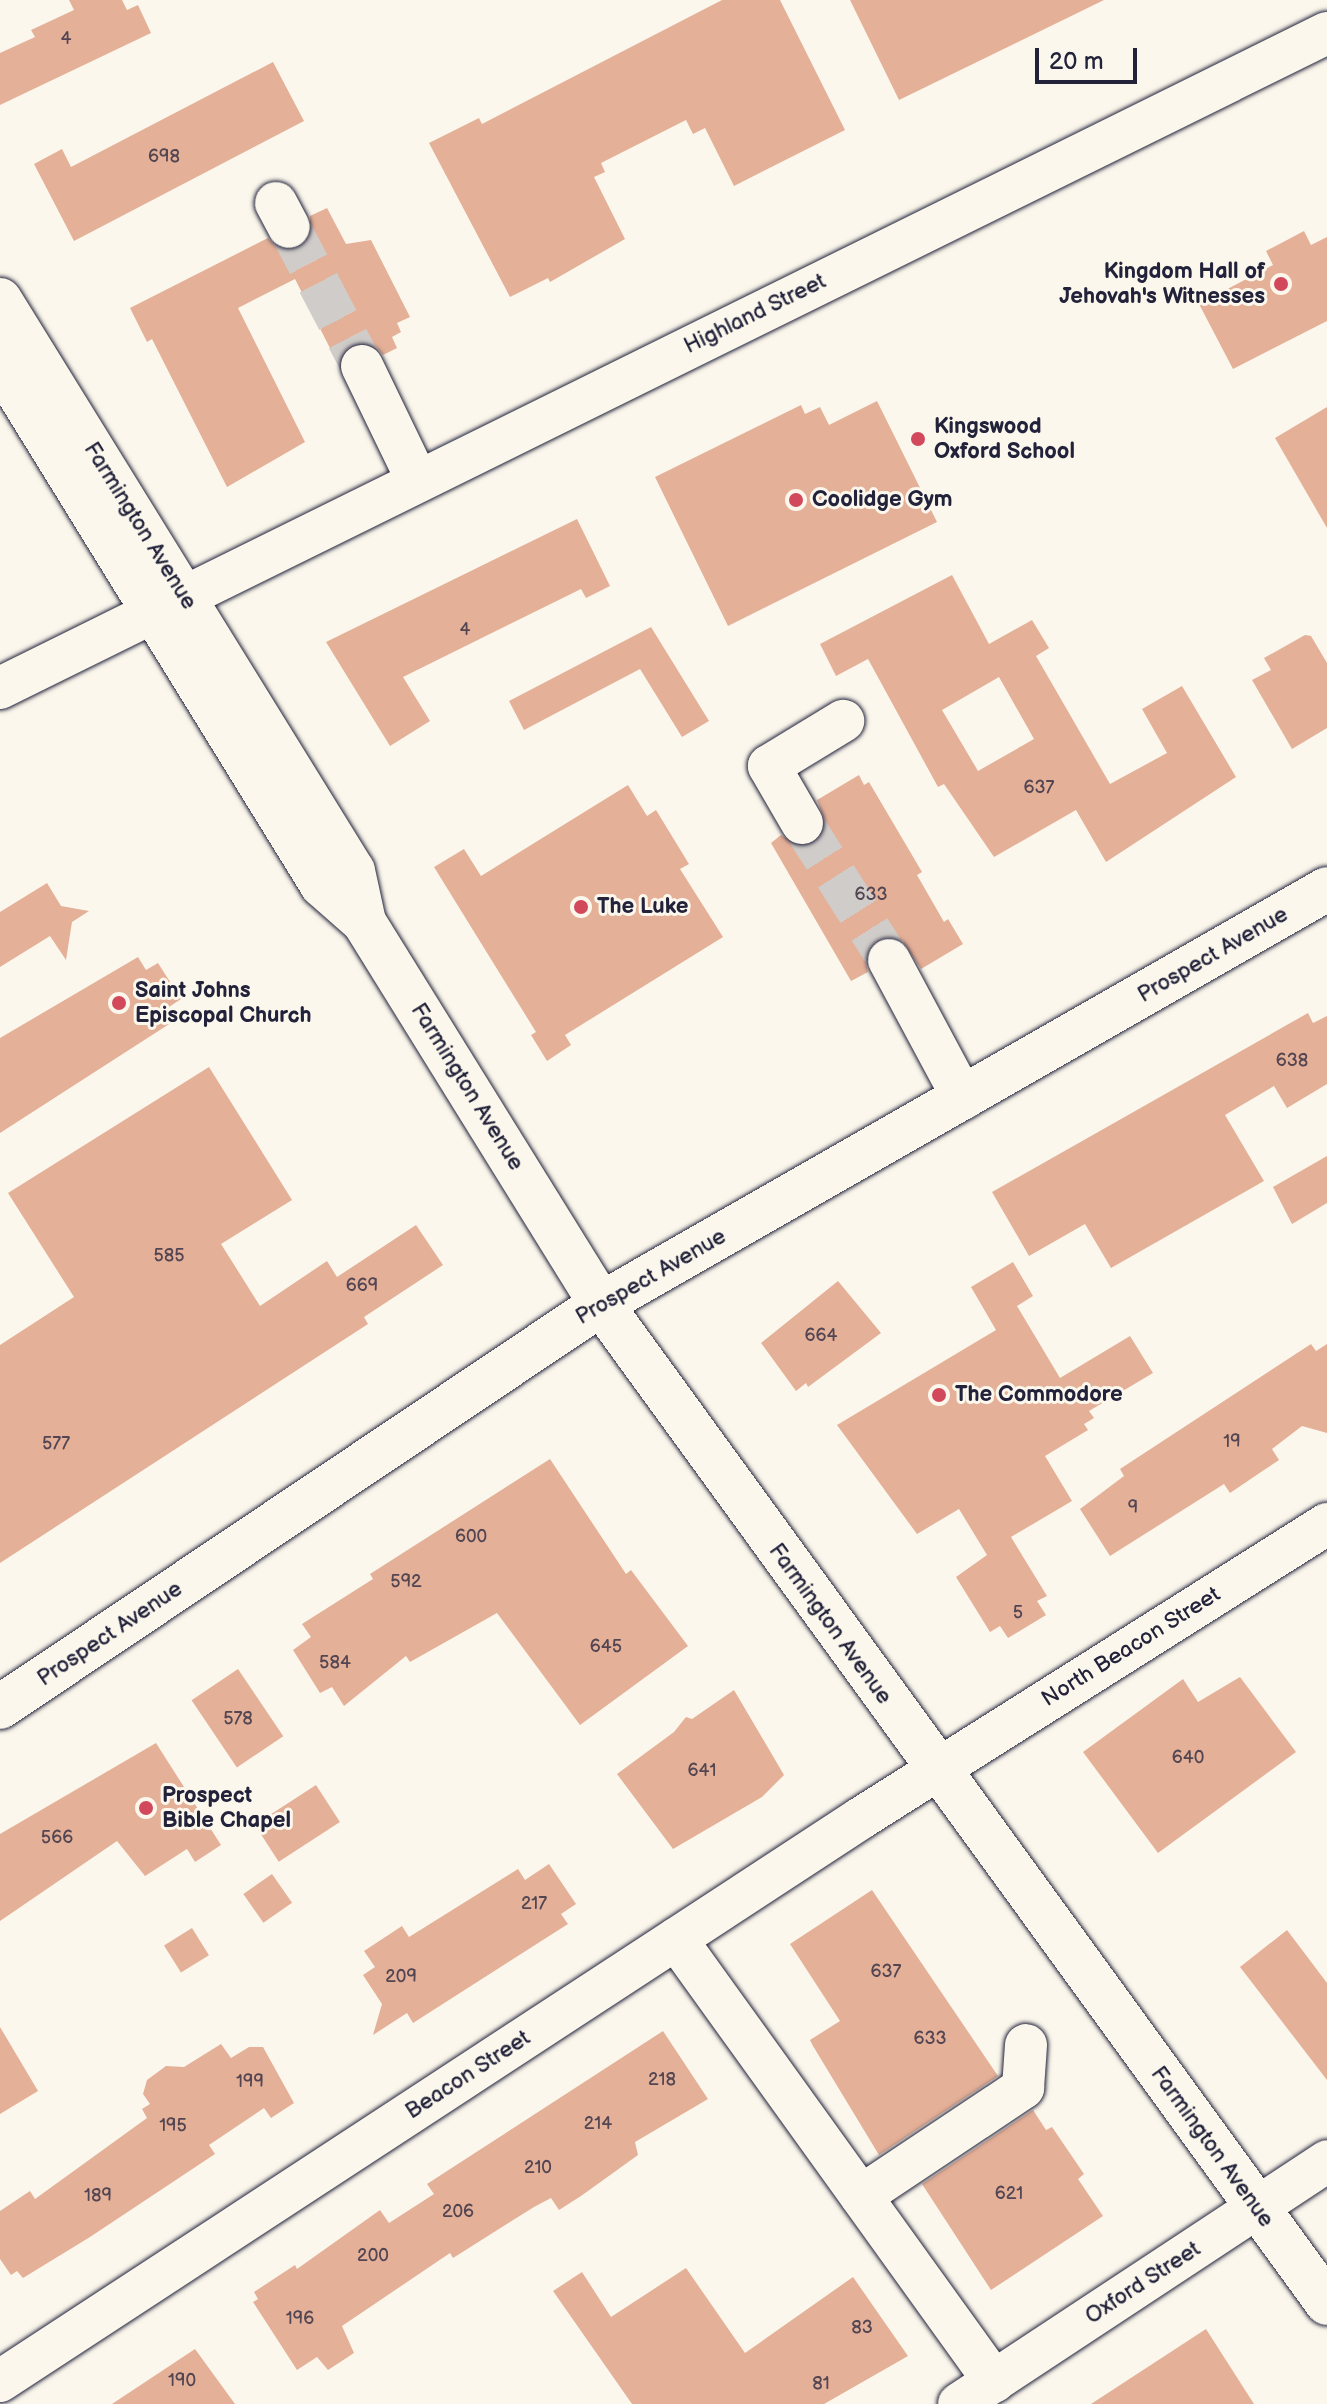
<!DOCTYPE html>
<html>
<head>
<meta charset="utf-8">
<style>
	body { margin:0 }
	#map { position:relative; width:1327px; height:2404px; overflow:hidden; background:#fbf7ec; font-family:"Balsamiq Sans",sans-serif }
	div>[style] { position:absolute }
	.building>* { inset:0; background:#e5b098; transform-origin:0 0 }
	.minor-tunnel>* { height:42px; margin-top:-21px; transform-origin:0; background:repeating-linear-gradient(90deg,#d0ccc9 0 42px,transparent 0 63px) }
	.roads { filter:drop-shadow(0 0 2px #22223b) drop-shadow(0 0 2px #22223b) }
	.minor>* { height:42px; margin:-21px; padding:0 21px; transform-origin:21px; border-radius:21px; background:#fbf7ec }
	.major>* { height:44px; margin:-22px; padding:0 22px; transform-origin:22px; border-radius:22px; background:#fbf7ec }
	.dots>* { width:22px; height:22px; translate:-50% -50%; box-sizing:border-box; border:4px solid #fbf7ec; border-radius:50% }
	span { translate:-50% -50%; white-space:nowrap; text-align:center; line-height:1.15; -webkit-text-stroke:6px #fbf7ec; paint-order:stroke }
	.number-label { font-size:18px; color:#534652 }
	.number-label span { -webkit-text-stroke-width:0 }
	.poi-label { font-size:22px; color:#22223b; font-weight:700 }
	.right { translate:-100% -50%; text-align:right }
	.left { translate:0 -50%; text-align:left }
	.street-label { font-size:22px; color:#22223b }
	.scale { position:absolute; left:1035px; top:48px; width:102px; height:36px; box-sizing:border-box; border:4px solid #22223b; border-top:0; padding-left:10px; font-size:24px; line-height:28px; white-space:nowrap; color:#22223b; -webkit-text-stroke:6px #fbf7ec; paint-order:stroke }
</style>
</head>
<body>
<div id="map">
	<div class="building">
		<i style="clip-path:polygon(69px 0,122px 0,127px 10px,138px 5px,151px 33px,0 105px,0 53px,35px 37px,31px 30px,74px 10px)"></i>
		<i style="clip-path:polygon(722px 0,780px 0,845px 130px,734px 186px,705px 128px,693px 134px,686px 120px,601px 163px,605px 172px,594px 177px,625px 239px,550px 282px,548px 278px,510px 297px,429px 143px,479px 118px,482px 124px)"></i>
		<i style="clip-path:polygon(850px 0,1104px 0,899px 100px)"></i>
		<i style="clip-path:polygon(273px 62px,304px 121px,74px 241px,34px 164px,62px 149px,71px 167px)"></i>
		<i style="clip-path:polygon(327px 208px,346px 244px,371px 240px,410px 317px,397px 323px,401px 332px,392px 337px,397px 348px,383px 355px,375px 346px,352px 344px,338px 364px,295px 279px,238px 308px,305px 442px,227px 487px,152px 339px,147px 342px,130px 308px,268px 238px,277px 248px,300px 248px,310px 239px,310px 216px)"></i>
		<i style="clip-path:polygon(1304px 231px,1311px 245px,1327px 237px,1327px 321px,1233px 369px,1199px 304px,1273px 265px,1266px 251px)"></i>
		<i style="clip-path:polygon(877px 401px,937px 522px,728px 626px,655px 477px,801px 405px,805px 414px,820px 407px,829px 425px)"></i>
		<i style="clip-path:polygon(1327px 407px,1327px 528px,1275px 438px)"></i>
		<i style="clip-path:polygon(577px 519px,610px 586px,586px 598px,581px 589px,403px 677px,430px 721px,390px 746px,326px 642px)"></i>
		<i style="clip-path:polygon(evenodd,952px 575px,989px 644px,1032px 620px,1049px 648px,1036px 656px,1110px 784px,1167px 753px,1142px 709px,1182px 686px,1236px 777px,1106px 862px,1076px 810px,994px 857px,944px 784px,938px 787px,868px 659px,836px 676px,820px 644px,952px 575px,999px 677px,1034px 739px,978px 771px,942px 710px,999px 677px)"></i>
		<i style="clip-path:polygon(651px 627px,709px 721px,682px 737px,640px 669px,524px 730px,509px 701px)"></i>
		<i style="clip-path:polygon(1305px 635px,1311px 636px,1327px 663px,1327px 728px,1292px 749px,1252px 680px,1271px 670px,1264px 658px)"></i>
		<i style="clip-path:polygon(859px 775px,864px 785px,869px 782px,922px 872px,917px 875px,944px 922px,948px 919px,963px 944px,921px 969px,902px 940px,878px 939px,865px 958px,868px 972px,851px 981px,771px 843px,781px 835px,801px 847px,815px 843px,826px 824px,817px 800px)"></i>
		<i style="clip-path:polygon(628px 785px,647px 816px,656px 810px,689px 864px,680px 869px,723px 937px,565px 1035px,571px 1045px,547px 1061px,531px 1035px,536px 1032px,434px 867px,464px 849px,481px 876px)"></i>
		<i style="clip-path:polygon(47px 883px,61px 906px,89px 911px,72px 922px,66px 960px,50px 936px,0 967px,0 912px)"></i>
		<i style="clip-path:polygon(138px 957px,146px 970px,158px 963px,181px 999px,169px 1007px,177px 1019px,0 1133px,0 1038px)"></i>
		<i style="clip-path:polygon(1308px 1013px,1313px 1023px,1327px 1016px,1327px 1084px,1287px 1108px,1274px 1086px,1225px 1115px,1264px 1181px,1111px 1268px,1085px 1224px,1029px 1256px,992px 1192px)"></i>
		<i style="clip-path:polygon(209px 1067px,292px 1200px,221px 1244px,260px 1306px,327px 1261px,337px 1277px,416px 1225px,443px 1265px,364px 1317px,368px 1324px,0 1563px,0 1345px,74px 1297px,8px 1193px)"></i>
		<i style="clip-path:polygon(1327px 1156px,1327px 1203px,1292px 1224px,1273px 1187px)"></i>
		<i style="clip-path:polygon(1013px 1262px,1033px 1296px,1017px 1306px,1060px 1378px,1130px 1336px,1153px 1373px,1089px 1411px,1094px 1418px,1084px 1424px,1088px 1430px,1045px 1456px,1072px 1501px,1011px 1537px,1047px 1596px,1037px 1601px,1046px 1615px,1008px 1638px,1000px 1626px,990px 1632px,956px 1577px,987px 1555px,959px 1509px,917px 1534px,837px 1425px,996px 1330px,971px 1287px)"></i>
		<i style="clip-path:polygon(838px 1281px,881px 1333px,808px 1387px,806px 1383px,796px 1391px,761px 1343px)"></i>
		<i style="clip-path:polygon(1311px 1344px,1316px 1351px,1327px 1344px,1327px 1433px,1302px 1426px,1272px 1449px,1279px 1460px,1264px 1470px,1230px 1493px,1224px 1484px,1110px 1556px,1080px 1509px,1124px 1476px,1120px 1469px)"></i>
		<i style="clip-path:polygon(550px 1459px,626px 1574px,631px 1570px,688px 1646px,580px 1725px,497px 1613px,410px 1662px,406px 1656px,344px 1706px,332px 1687px,320px 1693px,293px 1650px,311px 1637px,302px 1624px,373px 1579px,370px 1574px)"></i>
		<i style="left:238px;top:1669px;width:81px;height:56px;rotate:56deg"></i>
		<i style="clip-path:polygon(1240px 1677px,1296px 1752px,1158px 1853px,1083px 1752px,1183px 1679px,1198px 1702px)"></i>
		<i style="clip-path:polygon(734px 1690px,784px 1775px,762px 1797px,673px 1849px,617px 1774px,674px 1732px,686px 1717px,692px 1719px)"></i>
		<i style="clip-path:polygon(156px 1743px,221px 1845px,195px 1862px,187px 1849px,145px 1876px,117px 1841px,0 1921px,0 1834px)"></i>
		<i style="left:316px;top:1785px;width:44px;height:73px;rotate:57deg"></i>
		<i style="clip-path:polygon(549px 1864px,576px 1904px,561px 1914px,568px 1924px,413px 2023px,407px 2013px,373px 2035px,382px 2004px,363px 1975px,375px 1967px,364px 1951px,402px 1926px,409px 1937px,518px 1869px,525px 1880px)"></i>
		<i style="left:272px;top:1874px;width:35px;height:35px;rotate:55deg"></i>
		<i style="clip-path:polygon(872px 1890px,998px 2076px,879px 2155px,813px 2046px,810px 2040px,840px 2021px,790px 1944px)"></i>
		<i style="left:192px;top:1928px;width:32px;height:33px;rotate:58deg"></i>
		<i style="clip-path:polygon(1287px 1930px,1327px 1983px,1327px 2080px,1240px 1967px)"></i>
		<i style="clip-path:polygon(0 2027px,38px 2091px,0 2114px)"></i>
		<i style="clip-path:polygon(663px 2031px,708px 2099px,635px 2142px,638px 2155px,581px 2196px,559px 2210px,551px 2198px,534px 2207px,453px 2258px,450px 2253px,342px 2326px,354px 2353px,328px 2370px,317px 2357px,297px 2370px,253px 2302px,258px 2299px,254px 2292px,295px 2265px,297px 2269px,380px 2210px,389px 2223px,434px 2194px,427px 2184px)"></i>
		<i style="clip-path:polygon(221px 2044px,231px 2058px,249px 2047px,263px 2047px,294px 2103px,271px 2118px,264px 2108px,209px 2145px,215px 2154px,90px 2237px,23px 2278px,17px 2271px,11px 2275px,0 2259px,0 2211px,30px 2191px,35px 2199px,147px 2118px,142px 2109px,150px 2104px,143px 2094px,147px 2080px,166px 2066px,184px 2067px)"></i>
		<i style="clip-path:polygon(1033px 2110px,1046px 2130px,1052px 2127px,1084px 2174px,1078px 2179px,1103px 2216px,991px 2290px,922px 2184px)"></i>
		<i style="clip-path:polygon(686px 2268px,745px 2353px,853px 2277px,908px 2356px,824px 2404px,632px 2404px,553px 2291px,582px 2272px,611px 2317px)"></i>
		<i style="clip-path:polygon(1206px 2329px,1254px 2404px,1091px 2404px)"></i>
		<i style="clip-path:polygon(195px 2349px,235px 2404px,112px 2404px)"></i>
	</div>
	<div class="minor-tunnel">
		<i style="left:289px;top:227px;width:157px;rotate:62.3deg"></i>
		<i style="left:802px;top:823px;width:162px;rotate:57.6deg"></i>
	</div>
	<div class="roads">
		<div class="minor">
			<i style="left:276px;top:203px;width:27px;rotate:62deg"></i>
			<i style="left:362px;top:366px;width:127px;rotate:64.2deg"></i>
			<i style="left:0;top:688px;width:1480px;rotate:-26.27deg"></i>
			<i style="left:802px;top:823px;width:66px;rotate:-120.1deg"></i>
			<i style="left:769px;top:766px;width:87px;rotate:-31.3deg"></i>
			<i style="left:889px;top:960px;width:157px;rotate:61.8deg"></i>
			<i style="left:676px;top:1939px;width:545px;rotate:54.27deg"></i>
			<i style="left:861px;top:2196px;width:195px;rotate:-33.7deg"></i>
			<i style="left:1023px;top:2088px;width:43px;rotate:-86deg"></i>
			<i style="left:0;top:2381px;width:1029px;rotate:-33.18deg"></i>
			<i style="left:861px;top:1818px;width:551px;rotate:-32.25deg"></i>
			<i style="left:959px;top:2404px;width:441px;rotate:-33.4deg"></i>
		</div>
		<div class="major">
			<i style="left:0;top:300px;width:671px;rotate:58.28deg"></i>
			<i style="left:353px;top:871px;width:52px;rotate:77.8deg"></i>
			<i style="left:0;top:363px;width:613px;rotate:58.33deg"></i>
			<i style="left:322px;top:885px;width:56px;rotate:41.4deg"></i>
			<i style="left:364px;top:922px;width:450px;rotate:58.2deg"></i>
			<i style="left:601px;top:1304px;width:1235px;rotate:53.99deg"></i>
			<i style="left:0;top:1707px;width:724px;rotate:-33.84deg"></i>
			<i style="left:601px;top:1304px;width:836px;rotate:-29.75deg"></i>
		</div>
	</div>
	<div class="dots">
		<i style="left:1281px;top:284px;background:#d1495b"></i>
		<i style="left:918px;top:439px;background:#d1495b"></i>
		<i style="left:796px;top:500px;background:#d1495b"></i>
		<i style="left:581px;top:907px;background:#d1495b"></i>
		<i style="left:119px;top:1003px;background:#d1495b"></i>
		<i style="left:939px;top:1395px;background:#d1495b"></i>
		<i style="left:146px;top:1808px;background:#d1495b"></i>
	</div>
	<div class="number-label">
		<span style="left:66px;top:39px">4</span>
		<span style="left:164px;top:157px">698</span>
		<span style="left:465px;top:630px">4</span>
		<span style="left:1039px;top:788px">637</span>
		<span style="left:871px;top:895px">633</span>
		<span style="left:1292px;top:1061px">638</span>
		<span style="left:169px;top:1256px">585</span>
		<span style="left:362px;top:1286px">669</span>
		<span style="left:821px;top:1336px">664</span>
		<span style="left:1232px;top:1442px">19</span>
		<span style="left:56px;top:1444px">577</span>
		<span style="left:1133px;top:1508px">9</span>
		<span style="left:471px;top:1537px">600</span>
		<span style="left:406px;top:1582px">592</span>
		<span style="left:1018px;top:1613px">5</span>
		<span style="left:606px;top:1647px">645</span>
		<span style="left:335px;top:1663px">584</span>
		<span style="left:238px;top:1719px">578</span>
		<span style="left:1188px;top:1758px">640</span>
		<span style="left:702px;top:1771px">641</span>
		<span style="left:57px;top:1838px">566</span>
		<span style="left:534px;top:1904px">217</span>
		<span style="left:886px;top:1972px">637</span>
		<span style="left:401px;top:1977px">209</span>
		<span style="left:930px;top:2039px">633</span>
		<span style="left:662px;top:2080px">218</span>
		<span style="left:250px;top:2082px">199</span>
		<span style="left:598px;top:2124px">214</span>
		<span style="left:173px;top:2126px">195</span>
		<span style="left:538px;top:2168px">210</span>
		<span style="left:1009px;top:2194px">621</span>
		<span style="left:98px;top:2196px">189</span>
		<span style="left:458px;top:2212px">206</span>
		<span style="left:373px;top:2256px">200</span>
		<span style="left:300px;top:2319px">196</span>
		<span style="left:862px;top:2328px">83</span>
		<span style="left:182px;top:2381px">190</span>
		<span style="left:821px;top:2384px">81</span>
	</div>
	<div class="poi-label">
		<span class="right" style="left:1265px;top:284px">Kingdom Hall of<br>Jehovah's Witnesses</span>
		<span class="left" style="left:934px;top:439px">Kingswood<br>Oxford School</span>
		<span class="left" style="left:812px;top:500px">Coolidge Gym</span>
		<span class="left" style="left:597px;top:907px">The Luke</span>
		<span class="left" style="left:135px;top:1003px">Saint Johns<br>Episcopal Church</span>
		<span class="left" style="left:955px;top:1395px">The Commodore</span>
		<span class="left" style="left:162px;top:1808px">Prospect<br>Bible Chapel</span>
	</div>
	<div class="street-label">
		<span style="left:755px;top:314px;rotate:-26deg">Highland Street</span>
		<span style="left:140px;top:526px;rotate:58deg">Farmington Avenue</span>
		<span style="left:1213px;top:955px;rotate:-30deg">Prospect Avenue</span>
		<span style="left:467px;top:1087px;rotate:58deg">Farmington Avenue</span>
		<span style="left:651px;top:1277px;rotate:-30deg">Prospect Avenue</span>
		<span style="left:830px;top:1624px;rotate:54deg">Farmington Avenue</span>
		<span style="left:110px;top:1634px;rotate:-34deg">Prospect Avenue</span>
		<span style="left:1131px;top:1647px;rotate:-32deg">North Beacon Street</span>
		<span style="left:468px;top:2075px;rotate:-33deg">Beacon Street</span>
		<span style="left:1212px;top:2147px;rotate:54deg">Farmington Avenue</span>
		<span style="left:1143px;top:2283px;rotate:-33deg">Oxford Street</span>
	</div>
	<div class="scale">20 m</div>
</div>
</body>
</html>
